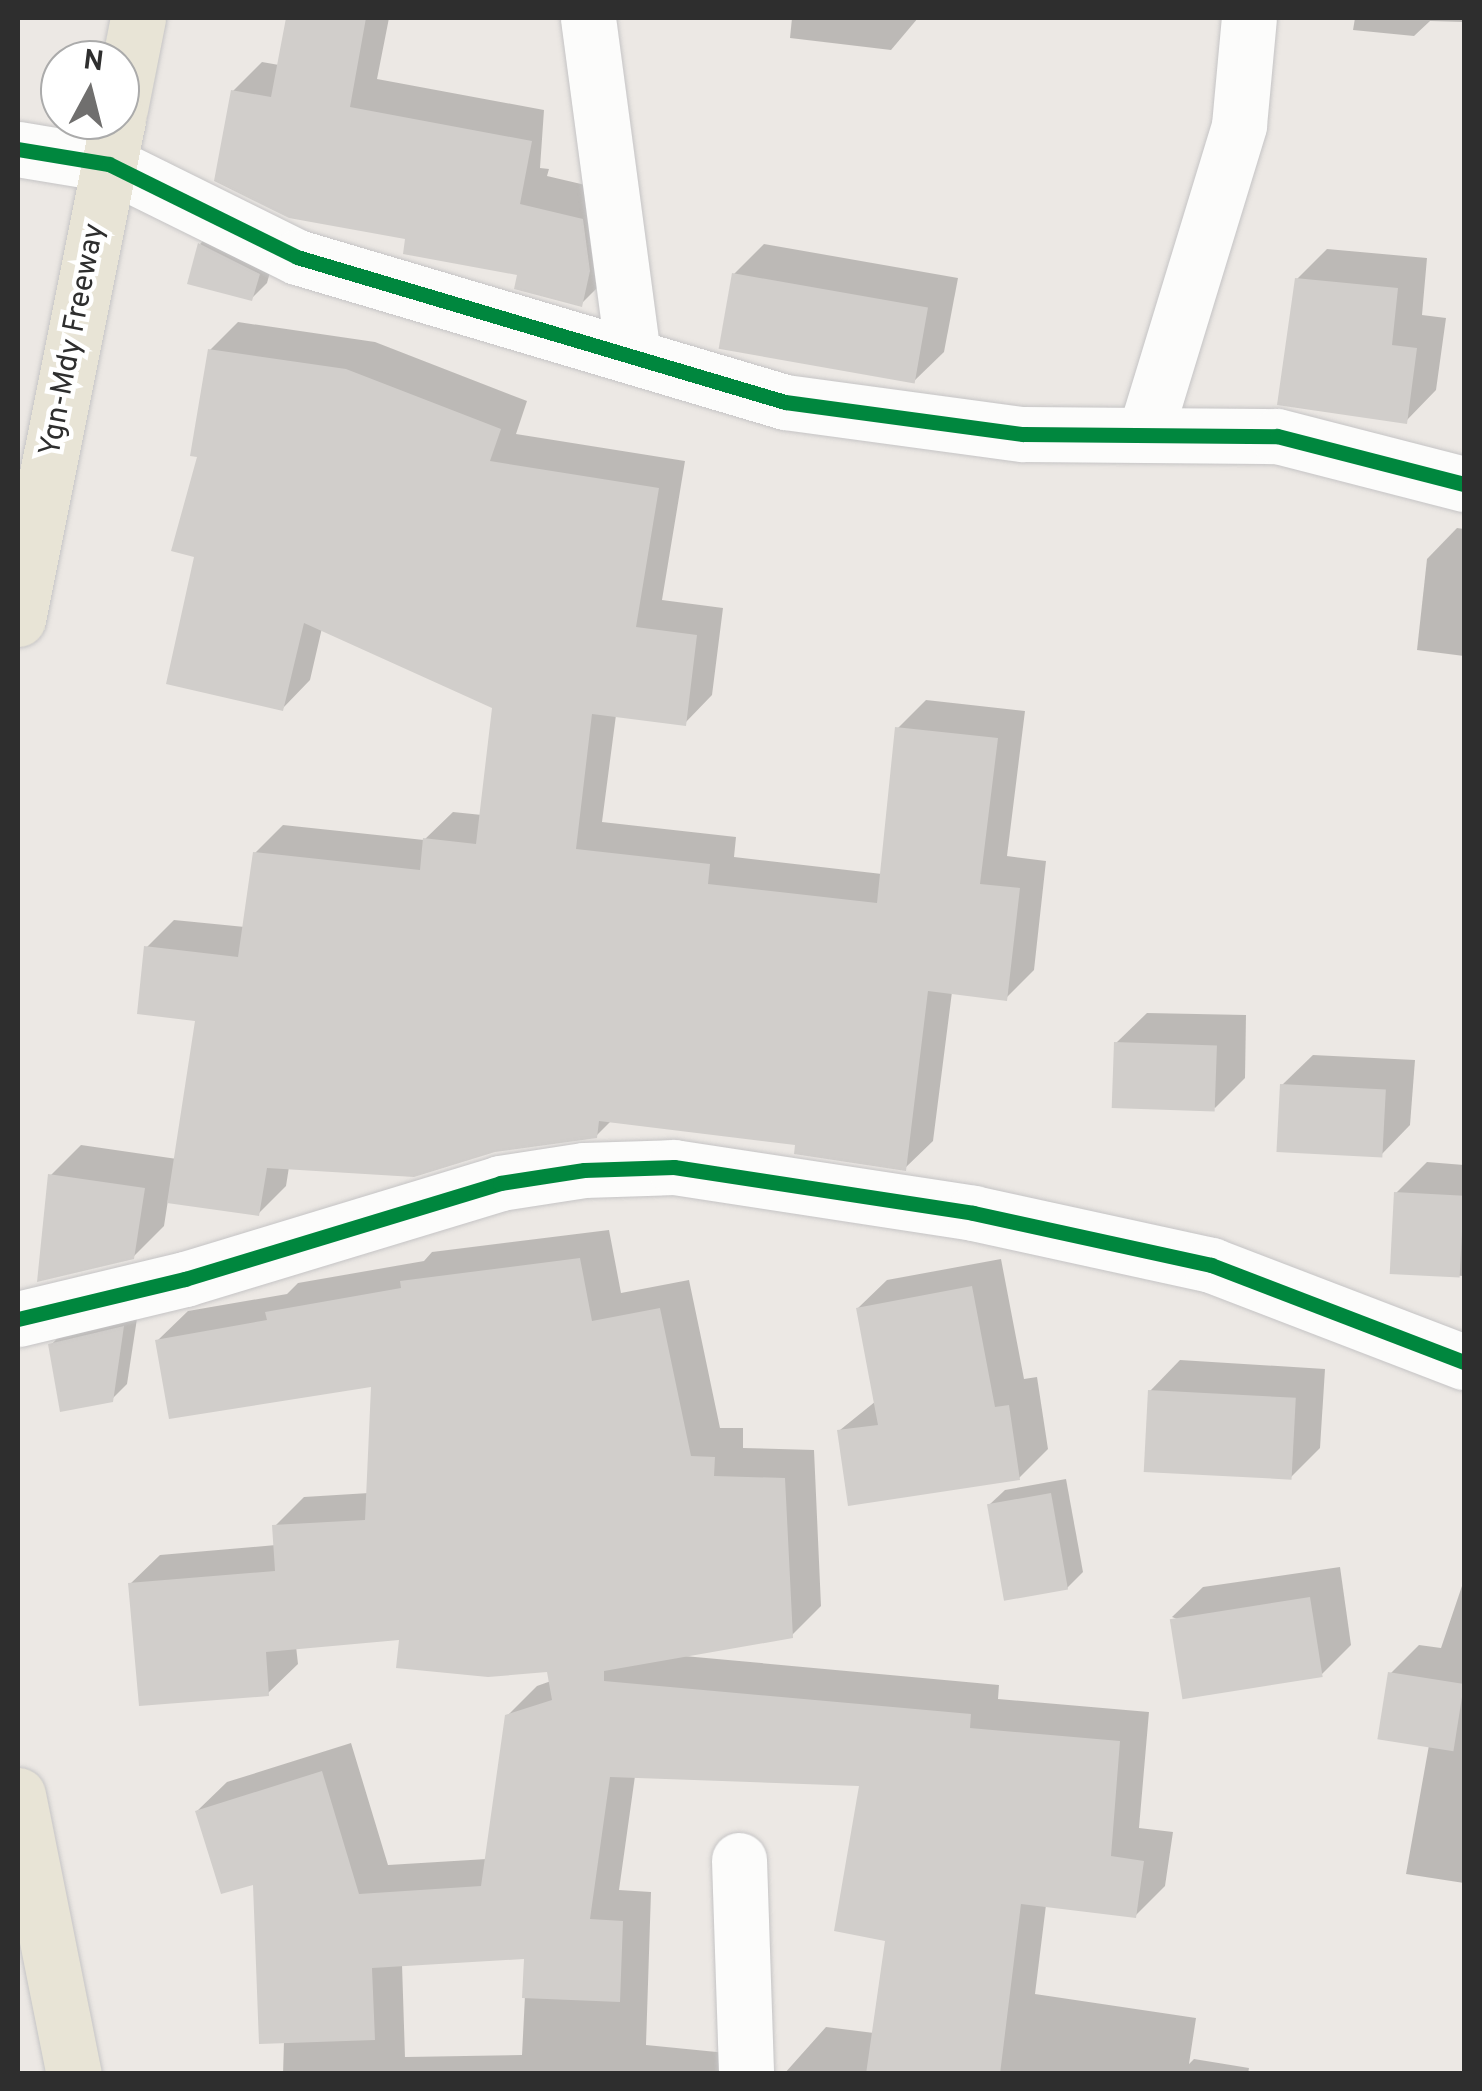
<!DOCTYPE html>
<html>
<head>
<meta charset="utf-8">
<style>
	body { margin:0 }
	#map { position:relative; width:1482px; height:2091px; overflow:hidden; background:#ece8e4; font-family:Overpass,sans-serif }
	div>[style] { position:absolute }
	.shadow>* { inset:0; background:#0003 }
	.building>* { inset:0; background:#d1cecb; transform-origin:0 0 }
	.roads { filter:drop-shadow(0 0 2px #c5c4c5) drop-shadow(0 0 2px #c5c4c5) }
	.minor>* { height:55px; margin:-27.5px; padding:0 27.5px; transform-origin:27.5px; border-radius:27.5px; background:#fcfcfb }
	.primary>* { height:55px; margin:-27.5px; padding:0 27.5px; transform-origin:27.5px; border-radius:27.5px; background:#e8e4d6 }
	.cycleway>* { height:15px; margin:-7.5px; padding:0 7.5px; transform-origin:7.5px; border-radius:7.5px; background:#00873e }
	span { translate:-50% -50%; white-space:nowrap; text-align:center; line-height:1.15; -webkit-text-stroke:9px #fff; paint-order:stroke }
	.street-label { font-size:30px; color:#2e2e2e }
	.frame { position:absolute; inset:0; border:20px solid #2e2e2e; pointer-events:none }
	.north { position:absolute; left:40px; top:40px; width:100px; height:100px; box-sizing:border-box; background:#fff; border:2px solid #ababab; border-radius:50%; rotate:7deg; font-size:28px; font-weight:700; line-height:40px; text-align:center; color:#2e2e2e }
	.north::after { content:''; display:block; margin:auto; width:35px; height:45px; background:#706f6e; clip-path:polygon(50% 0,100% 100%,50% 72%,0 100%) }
</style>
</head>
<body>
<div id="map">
	<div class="shadow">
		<i style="clip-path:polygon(288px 18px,389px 18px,377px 79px,544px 110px,540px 168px,549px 169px,547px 176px,611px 191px,610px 275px,581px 304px,520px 273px,408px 237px,233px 91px,262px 62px,279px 65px)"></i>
		<i style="clip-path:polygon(792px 18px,918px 18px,891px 50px,790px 38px)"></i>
		<i style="clip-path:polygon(1355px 18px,1464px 18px,1464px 22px,1430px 21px,1414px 36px,1353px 30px)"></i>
		<i style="clip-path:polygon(215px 229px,274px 258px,267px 283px,252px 298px,200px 244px)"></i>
		<i style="clip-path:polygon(764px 244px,958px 278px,944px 352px,913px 382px,734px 274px)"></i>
		<i style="clip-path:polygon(1327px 249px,1427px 258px,1422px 315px,1446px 318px,1436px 390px,1406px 421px,1297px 279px)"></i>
		<i style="clip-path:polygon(238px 322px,375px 342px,527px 401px,516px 434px,685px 461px,662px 600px,723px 608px,712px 695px,685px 723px,616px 715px,602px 822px,736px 837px,734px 857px,882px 874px,898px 728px,926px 700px,1025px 711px,1007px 856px,1046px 861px,1034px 970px,1006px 998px,952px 992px,933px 1141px,905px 1168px,798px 1143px,612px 1120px,596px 1136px,289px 1167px,286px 1186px,258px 1214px,168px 1200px,164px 1226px,133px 1257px,51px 1175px,81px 1145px,177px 1159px,198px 1019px,147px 947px,174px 920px,245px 927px,255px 853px,283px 825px,424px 840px,453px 812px,482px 815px,495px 707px,322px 628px,310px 680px,283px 708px,197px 556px,210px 350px)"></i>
		<i style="clip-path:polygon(1457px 528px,1464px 529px,1464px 656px,1417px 650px,1427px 559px)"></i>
		<i style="clip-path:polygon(1147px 1013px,1246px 1015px,1245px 1078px,1215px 1108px,1116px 1043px)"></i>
		<i style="clip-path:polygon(1313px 1055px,1415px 1060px,1410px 1125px,1380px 1156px,1282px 1085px)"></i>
		<i style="clip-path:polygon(1427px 1162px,1464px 1165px,1464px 1276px,1391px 1272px,1396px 1193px)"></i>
		<i style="clip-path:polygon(evenodd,609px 1230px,621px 1293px,689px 1280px,720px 1428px,743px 1428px,743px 1448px,814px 1450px,821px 1606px,791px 1636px,684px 1656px,999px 1685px,998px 1699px,1149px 1712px,1139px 1828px,1173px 1832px,1165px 1886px,1135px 1916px,1046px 1905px,1035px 1994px,1196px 2018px,1189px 2064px,1194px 2059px,1249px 2068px,1248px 2074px,784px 2074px,826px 2027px,874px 2033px,888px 1939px,862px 1784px,635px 1776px,619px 1890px,651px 1892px,646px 2045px,747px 2055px,766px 2074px,283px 2074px,284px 2041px,256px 1881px,197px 1811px,227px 1782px,351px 1743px,388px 1865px,487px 1859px,507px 1716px,537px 1686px,551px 1681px,549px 1669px,402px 1637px,296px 1646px,298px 1664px,268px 1693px,130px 1584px,160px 1555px,276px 1545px,275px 1526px,304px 1497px,369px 1493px,374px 1384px,158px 1340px,188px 1311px,287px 1294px,298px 1283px,424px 1261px,432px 1252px,609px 1230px,527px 1956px,522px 2055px,405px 2057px,402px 1964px,527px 1956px)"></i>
		<i style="clip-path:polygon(1001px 1259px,1024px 1379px,1037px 1377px,1048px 1449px,1019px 1478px,840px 1430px,876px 1401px,858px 1308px,887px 1280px)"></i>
		<i style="clip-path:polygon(138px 1312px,127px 1384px,111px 1400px,51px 1345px,66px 1329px)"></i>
		<i style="clip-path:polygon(1180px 1360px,1325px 1369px,1320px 1448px,1289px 1479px,1150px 1391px)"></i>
		<i style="clip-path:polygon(1066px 1479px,1083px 1572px,1067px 1588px,989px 1505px,1005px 1490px)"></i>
		<i style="clip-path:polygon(1340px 1567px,1351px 1645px,1321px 1675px,1172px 1617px,1203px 1587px)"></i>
		<i style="clip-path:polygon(1464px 1580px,1464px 1883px,1406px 1874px,1429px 1745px,1391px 1673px,1419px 1645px,1441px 1648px)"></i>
	</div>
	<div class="building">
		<i style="clip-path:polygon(286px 18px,366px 18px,350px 107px,532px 141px,520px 204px,583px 219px,590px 271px,582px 307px,514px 289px,517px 275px,403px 254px,405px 239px,289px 218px,214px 181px,231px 90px,271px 97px)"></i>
		<i style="clip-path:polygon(198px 243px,260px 274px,252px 301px,187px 284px)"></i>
		<i style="left:732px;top:273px;width:199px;height:77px;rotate:10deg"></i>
		<i style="clip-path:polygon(1295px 278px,1398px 288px,1392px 345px,1417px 348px,1407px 424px,1277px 405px)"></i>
		<i style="clip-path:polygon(208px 349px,346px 369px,501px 429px,490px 461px,659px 488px,636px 627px,697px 635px,686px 726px,592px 714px,576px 849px,710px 864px,708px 884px,877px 903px,895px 727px,998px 738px,980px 884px,1020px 888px,1007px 1001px,928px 991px,906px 1171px,794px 1154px,795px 1145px,599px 1121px,597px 1138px,495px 1152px,414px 1177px,267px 1168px,259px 1216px,167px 1203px,195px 1021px,137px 1014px,144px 946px,238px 957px,253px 852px,420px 870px,423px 838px,476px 844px,492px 708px,304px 623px,283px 711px,166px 684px,194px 557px,171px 551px,197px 457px,190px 456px)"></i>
		<i style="left:1114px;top:1042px;width:103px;height:66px;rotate:2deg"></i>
		<i style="left:1280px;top:1084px;width:106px;height:68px;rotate:3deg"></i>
		<i style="clip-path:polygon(48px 1174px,145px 1188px,134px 1259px,37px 1282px)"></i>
		<i style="left:1394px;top:1192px;width:70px;height:82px;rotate:3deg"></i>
		<i style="clip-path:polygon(580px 1258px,592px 1321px,660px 1308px,691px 1456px,715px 1457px,714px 1476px,785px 1478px,793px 1638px,604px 1671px,604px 1681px,971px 1714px,970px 1728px,1120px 1741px,1111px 1856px,1144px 1861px,1136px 1918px,1021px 1904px,1000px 2074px,866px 2074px,885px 1941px,834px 1931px,859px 1786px,610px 1777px,590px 1919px,623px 1921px,620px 2002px,522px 1998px,524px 1959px,372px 1968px,375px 2040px,259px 2044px,253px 1885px,221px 1894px,195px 1811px,322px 1771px,359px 1894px,481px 1886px,505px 1715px,552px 1700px,547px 1672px,488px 1677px,396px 1668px,399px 1640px,266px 1652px,269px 1696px,139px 1706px,128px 1583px,275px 1571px,272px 1525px,365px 1520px,371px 1387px,169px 1419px,155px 1340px,267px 1320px,265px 1312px,401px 1288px,400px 1281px)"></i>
		<i style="clip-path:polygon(972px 1286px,995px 1407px,1009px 1405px,1020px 1480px,848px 1506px,837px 1430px,878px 1425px,856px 1308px)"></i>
		<i style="clip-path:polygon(124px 1326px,113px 1402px,60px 1412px,48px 1344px)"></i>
		<i style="left:1148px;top:1390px;width:148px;height:82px;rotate:3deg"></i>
		<i style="left:1051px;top:1493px;width:98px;height:65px;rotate:80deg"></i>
		<i style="left:1310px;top:1597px;width:81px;height:142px;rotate:81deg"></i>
		<i style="left:1388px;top:1672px;width:77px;height:68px;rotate:9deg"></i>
	</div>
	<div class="roads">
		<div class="minor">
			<i style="left:588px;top:18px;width:339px;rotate:82.4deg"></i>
			<i style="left:18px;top:149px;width:92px;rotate:9.4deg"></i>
			<i style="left:109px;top:164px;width:210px;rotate:26.3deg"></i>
			<i style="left:297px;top:257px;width:509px;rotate:16.55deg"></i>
			<i style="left:785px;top:402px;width:240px;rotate:7.7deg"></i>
			<i style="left:1023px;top:434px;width:254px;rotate:0.5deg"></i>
			<i style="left:1277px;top:436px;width:193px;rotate:14.4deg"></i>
			<i style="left:1146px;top:430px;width:319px;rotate:-73deg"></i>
			<i style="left:1239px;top:125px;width:107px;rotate:-84.7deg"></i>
			<i style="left:18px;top:1319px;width:172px;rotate:-13.5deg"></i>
			<i style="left:185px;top:1279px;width:329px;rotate:-16.9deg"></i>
			<i style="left:500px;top:1183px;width:85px;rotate:-8.8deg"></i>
			<i style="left:584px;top:1170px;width:90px;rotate:-1.9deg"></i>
			<i style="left:674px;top:1167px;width:303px;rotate:8.7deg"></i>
			<i style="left:973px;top:1213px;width:244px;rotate:12.3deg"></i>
			<i style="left:1211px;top:1265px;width:271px;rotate:21deg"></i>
			<i style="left:739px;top:1860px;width:214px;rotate:88.1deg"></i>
		</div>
		<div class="primary">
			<i style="left:120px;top:109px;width:93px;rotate:-78.8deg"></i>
			<i style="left:18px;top:619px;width:509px;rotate:-78.67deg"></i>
			<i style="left:18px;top:1795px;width:285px;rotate:78.7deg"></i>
		</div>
	</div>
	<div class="cycleway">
		<i style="left:18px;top:149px;width:92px;rotate:9.4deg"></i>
		<i style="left:109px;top:164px;width:210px;rotate:26.3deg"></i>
		<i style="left:297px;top:257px;width:509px;rotate:16.55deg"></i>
		<i style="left:785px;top:402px;width:240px;rotate:7.7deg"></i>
		<i style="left:1023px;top:434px;width:254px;rotate:0.5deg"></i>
		<i style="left:1277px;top:436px;width:193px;rotate:14.4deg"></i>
		<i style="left:18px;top:1319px;width:172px;rotate:-13.5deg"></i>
		<i style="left:185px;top:1279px;width:329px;rotate:-16.9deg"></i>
		<i style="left:500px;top:1183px;width:85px;rotate:-8.8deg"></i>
		<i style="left:584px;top:1170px;width:90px;rotate:-1.9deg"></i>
		<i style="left:674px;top:1167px;width:303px;rotate:8.7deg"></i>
		<i style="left:973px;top:1213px;width:244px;rotate:12.3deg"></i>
		<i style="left:1211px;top:1265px;width:271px;rotate:21deg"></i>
	</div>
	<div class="street-label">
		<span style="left:74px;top:340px;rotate:-79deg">Ygn-Mdy Freeway</span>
	</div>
	<div class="frame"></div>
	<div class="north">N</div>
</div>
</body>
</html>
